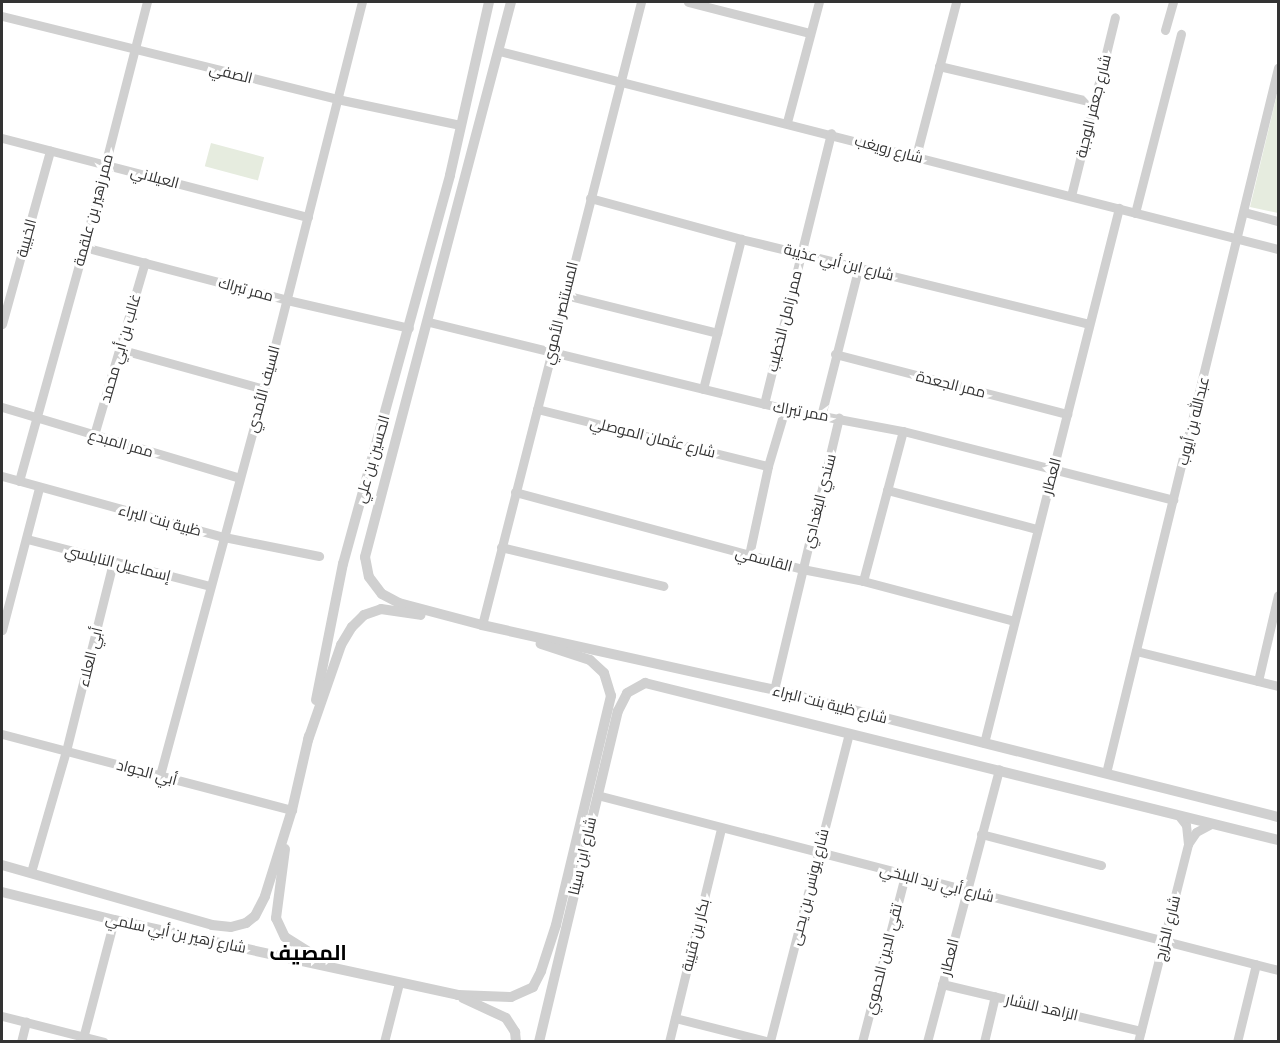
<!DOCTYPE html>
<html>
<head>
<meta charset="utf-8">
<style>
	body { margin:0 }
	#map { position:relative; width:1280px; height:1043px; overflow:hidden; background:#fff; font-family:"Titillium Web",Cairo,sans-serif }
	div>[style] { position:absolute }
	.green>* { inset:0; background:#e6ecdf; transform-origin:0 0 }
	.minor>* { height:9px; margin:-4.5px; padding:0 4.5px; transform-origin:4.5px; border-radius:4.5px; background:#d0d0d0 }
	.tertiary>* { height:10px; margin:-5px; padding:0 5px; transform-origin:5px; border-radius:5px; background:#d0d0d0 }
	span { translate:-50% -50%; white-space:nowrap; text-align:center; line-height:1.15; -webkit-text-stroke:6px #fff; paint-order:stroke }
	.street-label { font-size:15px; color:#333 }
	.district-label { font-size:21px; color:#000; font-weight:700 }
	.frame { position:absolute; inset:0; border:3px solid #333; pointer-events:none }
</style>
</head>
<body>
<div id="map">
	<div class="green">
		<i style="clip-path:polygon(1278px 90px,1278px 213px,1250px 207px)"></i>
		<i style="left:211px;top:143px;width:55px;height:24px;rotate:15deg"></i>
	</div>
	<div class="minor">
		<i style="left:688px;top:2px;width:126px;rotate:14.3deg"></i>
		<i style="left:2px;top:16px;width:345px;rotate:13.9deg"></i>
		<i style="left:337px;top:99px;width:126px;rotate:11.9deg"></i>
		<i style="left:1165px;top:30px;width:29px;rotate:-74deg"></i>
		<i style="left:499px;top:51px;width:804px;rotate:14.26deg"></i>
		<i style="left:939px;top:66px;width:158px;rotate:13.2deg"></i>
		<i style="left:787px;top:122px;width:124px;rotate:-75.1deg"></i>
		<i style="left:2px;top:138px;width:316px;rotate:14.5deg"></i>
		<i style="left:916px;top:156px;width:159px;rotate:-75.4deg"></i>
		<i style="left:1071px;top:196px;width:184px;rotate:-76.2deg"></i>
		<i style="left:590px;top:198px;width:156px;rotate:15.2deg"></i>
		<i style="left:741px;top:239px;width:358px;rotate:13.7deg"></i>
		<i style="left:1244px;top:212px;width:35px;rotate:15deg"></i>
		<i style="left:1135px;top:213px;width:185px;rotate:-75.6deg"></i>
		<i style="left:84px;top:247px;width:210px;rotate:14.6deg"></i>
		<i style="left:287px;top:300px;width:125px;rotate:12.9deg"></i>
		<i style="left:565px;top:295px;width:157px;rotate:14deg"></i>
		<i style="left:429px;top:322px;width:366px;rotate:13.7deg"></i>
		<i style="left:785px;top:409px;width:120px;rotate:10.6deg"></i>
		<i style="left:903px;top:431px;width:279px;rotate:14.3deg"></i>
		<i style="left:2px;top:324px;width:180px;rotate:-74.5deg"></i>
		<i style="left:119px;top:349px;width:150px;rotate:15.4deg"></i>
		<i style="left:835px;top:354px;width:240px;rotate:14.5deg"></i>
		<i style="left:703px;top:389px;width:155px;rotate:-75.8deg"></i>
		<i style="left:764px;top:404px;width:279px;rotate:-76.1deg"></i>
		<i style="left:2px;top:407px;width:248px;rotate:16.6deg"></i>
		<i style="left:537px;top:409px;width:238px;rotate:13.9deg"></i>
		<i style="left:821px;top:416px;width:155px;rotate:-75.8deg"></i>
		<i style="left:94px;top:435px;width:180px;rotate:-73.6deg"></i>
		<i style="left:2px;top:476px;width:230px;rotate:15.4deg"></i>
		<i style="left:224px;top:537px;width:97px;rotate:11.3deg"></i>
		<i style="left:19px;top:481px;width:243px;rotate:-74.5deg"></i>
		<i style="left:84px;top:247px;width:253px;rotate:-75.6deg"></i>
		<i style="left:887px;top:490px;width:155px;rotate:14.6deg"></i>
		<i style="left:515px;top:492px;width:297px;rotate:15deg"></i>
		<i style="left:802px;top:569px;width:62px;rotate:11.1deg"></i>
		<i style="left:863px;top:581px;width:156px;rotate:14.8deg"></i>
		<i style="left:27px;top:539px;width:189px;rotate:14.4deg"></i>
		<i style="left:501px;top:547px;width:167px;rotate:13.5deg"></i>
		<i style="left:749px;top:555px;width:91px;rotate:-77.9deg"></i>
		<i style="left:768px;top:466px;width:59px;rotate:-73.4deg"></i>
		<i style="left:863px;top:581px;width:155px;rotate:-75.1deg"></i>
		<i style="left:482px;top:625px;width:643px;rotate:-75.68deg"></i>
		<i style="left:2px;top:630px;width:147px;rotate:-75.4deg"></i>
		<i style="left:1136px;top:651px;width:146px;rotate:13.8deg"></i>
		<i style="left:1258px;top:681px;width:88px;rotate:-76.9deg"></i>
		<i style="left:774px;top:690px;width:280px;rotate:-76.6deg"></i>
		<i style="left:2px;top:734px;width:300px;rotate:14.7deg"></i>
		<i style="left:984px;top:743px;width:552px;rotate:-75.84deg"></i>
		<i style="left:1106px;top:773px;width:726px;rotate:-76.29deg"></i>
		<i style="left:160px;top:775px;width:400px;rotate:-74.9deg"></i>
		<i style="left:264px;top:389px;width:399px;rotate:-75.8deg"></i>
		<i style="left:597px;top:795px;width:703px;rotate:14.41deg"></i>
		<i style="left:981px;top:834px;width:124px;rotate:14.5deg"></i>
		<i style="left:1188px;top:844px;width:14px;rotate:-56deg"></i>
		<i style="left:1196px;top:832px;width:17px;rotate:-28deg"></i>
		<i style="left:31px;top:872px;width:126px;rotate:-73.9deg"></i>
		<i style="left:66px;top:751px;width:195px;rotate:-76deg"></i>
		<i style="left:942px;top:984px;width:204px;rotate:13.3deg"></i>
		<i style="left:2px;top:1016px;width:105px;rotate:14.3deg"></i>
		<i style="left:675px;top:1018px;width:98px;rotate:14.2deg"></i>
		<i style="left:770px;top:1041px;width:318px;rotate:-75.6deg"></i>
		<i style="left:21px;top:1042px;width:21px;rotate:-76deg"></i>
		<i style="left:82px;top:1042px;width:126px;rotate:-75.3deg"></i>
		<i style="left:384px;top:1042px;width:61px;rotate:-75.7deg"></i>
		<i style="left:669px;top:1042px;width:219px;rotate:-76.3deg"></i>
		<i style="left:862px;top:1042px;width:171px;rotate:-75.5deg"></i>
		<i style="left:927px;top:1042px;width:282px;rotate:-75.2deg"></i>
		<i style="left:984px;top:1042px;width:47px;rotate:-76.6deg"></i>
		<i style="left:1138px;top:1042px;width:204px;rotate:-75.8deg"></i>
		<i style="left:1188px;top:844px;width:19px;rotate:-96deg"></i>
		<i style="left:1186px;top:825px;width:11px;rotate:-128deg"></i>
		<i style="left:1237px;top:1042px;width:80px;rotate:-76.3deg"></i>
	</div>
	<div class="tertiary">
		<i style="left:511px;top:2px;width:574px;rotate:104.74deg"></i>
		<i style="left:365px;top:557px;width:20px;rotate:79deg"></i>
		<i style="left:369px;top:577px;width:21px;rotate:53deg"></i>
		<i style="left:382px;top:594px;width:19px;rotate:28deg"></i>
		<i style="left:399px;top:603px;width:86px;rotate:14.8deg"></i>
		<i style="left:482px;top:625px;width:299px;rotate:12.5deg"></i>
		<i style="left:774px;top:690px;width:520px;rotate:14.14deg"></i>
		<i style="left:316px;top:700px;width:139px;rotate:-78.8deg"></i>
		<i style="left:343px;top:564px;width:403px;rotate:-74.6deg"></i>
		<i style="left:450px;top:175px;width:177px;rotate:-77.3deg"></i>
		<i style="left:308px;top:740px;width:101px;rotate:-70.8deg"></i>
		<i style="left:341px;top:645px;width:21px;rotate:-59deg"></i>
		<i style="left:352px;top:627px;width:17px;rotate:-45deg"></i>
		<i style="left:364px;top:615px;width:18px;rotate:-19deg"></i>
		<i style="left:381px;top:609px;width:40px;rotate:8.5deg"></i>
		<i style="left:285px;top:849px;width:70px;rotate:97.4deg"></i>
		<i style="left:276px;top:918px;width:21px;rotate:65deg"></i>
		<i style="left:285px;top:937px;width:47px;rotate:32deg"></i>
		<i style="left:2px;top:865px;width:218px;rotate:15.9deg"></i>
		<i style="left:212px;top:925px;width:19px;rotate:6deg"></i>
		<i style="left:231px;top:927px;width:16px;rotate:-15deg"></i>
		<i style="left:246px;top:923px;width:11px;rotate:-38deg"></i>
		<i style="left:255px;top:916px;width:22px;rotate:-63deg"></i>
		<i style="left:265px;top:896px;width:90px;rotate:-72.6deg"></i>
		<i style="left:292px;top:810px;width:76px;rotate:-77.1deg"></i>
		<i style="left:2px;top:892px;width:115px;rotate:14deg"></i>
		<i style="left:114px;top:920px;width:352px;rotate:12.3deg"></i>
		<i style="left:458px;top:995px;width:53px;rotate:2.2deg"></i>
		<i style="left:511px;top:997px;width:24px;rotate:-24deg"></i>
		<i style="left:533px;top:987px;width:18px;rotate:-63deg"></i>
		<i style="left:541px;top:971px;width:48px;rotate:-71.9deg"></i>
		<i style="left:556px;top:925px;width:236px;rotate:-76.5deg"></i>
		<i style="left:611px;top:696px;width:24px;rotate:-107deg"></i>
		<i style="left:604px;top:673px;width:19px;rotate:-137deg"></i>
		<i style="left:590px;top:660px;width:52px;rotate:-161.9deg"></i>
		<i style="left:463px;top:998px;width:47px;rotate:24.9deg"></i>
		<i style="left:506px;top:1018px;width:17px;rotate:57deg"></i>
		<i style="left:515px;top:1032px;width:10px;rotate:84deg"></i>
		<i style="left:539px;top:1042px;width:340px;rotate:-76.6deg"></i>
		<i style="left:618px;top:711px;width:20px;rotate:-63deg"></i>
		<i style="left:627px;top:693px;width:21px;rotate:-29deg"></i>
		<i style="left:645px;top:683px;width:652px;rotate:13.93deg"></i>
	</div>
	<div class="street-label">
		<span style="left:231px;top:73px;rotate:14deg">الصفي</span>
		<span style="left:1093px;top:106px;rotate:-76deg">شارع جعفر الوجبة</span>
		<span style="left:889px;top:149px;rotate:15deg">شارع رويغب</span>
		<span style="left:155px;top:177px;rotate:15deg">العيلاني</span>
		<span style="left:93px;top:210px;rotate:-75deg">ممر زهير بن علقمة</span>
		<span style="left:26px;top:238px;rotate:-75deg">الخبيبة</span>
		<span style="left:839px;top:262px;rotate:14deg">شارع ابن أبي عذيبة</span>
		<span style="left:246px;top:289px;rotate:15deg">ممر تبراك</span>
		<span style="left:560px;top:313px;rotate:-76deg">المستنصر الأموي</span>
		<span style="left:784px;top:321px;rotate:-76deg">ممر زامل الخطيب</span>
		<span style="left:120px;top:348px;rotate:-74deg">غالب بن أبي محمد</span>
		<span style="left:951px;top:384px;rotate:14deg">ممر الجعدة</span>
		<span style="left:263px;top:389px;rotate:-75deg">السيف الأمدي</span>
		<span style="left:801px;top:411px;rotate:10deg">ممر تبراك</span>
		<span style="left:1193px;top:421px;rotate:-76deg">عبدالله بن أيوب</span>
		<span style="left:653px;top:437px;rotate:14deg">شارع عثمان الموصلي</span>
		<span style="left:121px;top:443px;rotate:16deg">ممر المبدع</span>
		<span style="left:372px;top:459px;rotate:-74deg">الحسين بن علي</span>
		<span style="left:1051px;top:476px;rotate:-75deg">العطار</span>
		<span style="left:819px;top:501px;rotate:-76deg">سندي البغدادي</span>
		<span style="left:160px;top:520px;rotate:15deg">ظبية بنت البراء</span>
		<span style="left:764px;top:559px;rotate:15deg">القاسمي</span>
		<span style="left:118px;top:563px;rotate:14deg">إسماعيل النابلسي</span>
		<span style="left:90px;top:657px;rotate:-76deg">أبي العلاء</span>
		<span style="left:830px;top:704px;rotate:14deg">شارع ظبية بنت البراء</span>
		<span style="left:147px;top:772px;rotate:15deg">أبي الجواد</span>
		<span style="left:582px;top:856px;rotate:-77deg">شارع ابن سينا</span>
		<span style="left:937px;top:883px;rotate:14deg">شارع أبي زيد البلخي</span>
		<span style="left:809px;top:887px;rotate:-76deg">شارع يونس بن يحىى</span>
		<span style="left:1167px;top:928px;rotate:-76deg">شارع الخزرج</span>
		<span style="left:176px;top:933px;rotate:12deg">شارع زهير بن أبي سلمي</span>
		<span style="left:695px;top:935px;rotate:-76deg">بكار بن قتيبة</span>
		<span style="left:949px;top:957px;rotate:-76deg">العطار</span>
		<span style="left:883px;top:959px;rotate:-76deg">تقي الدين الحموي</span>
		<span style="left:1042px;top:1007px;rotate:13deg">الزاهد النشار</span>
	</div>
	<div class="district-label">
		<span style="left:308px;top:952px">المصيف</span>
	</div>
	<div class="frame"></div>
</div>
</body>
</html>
